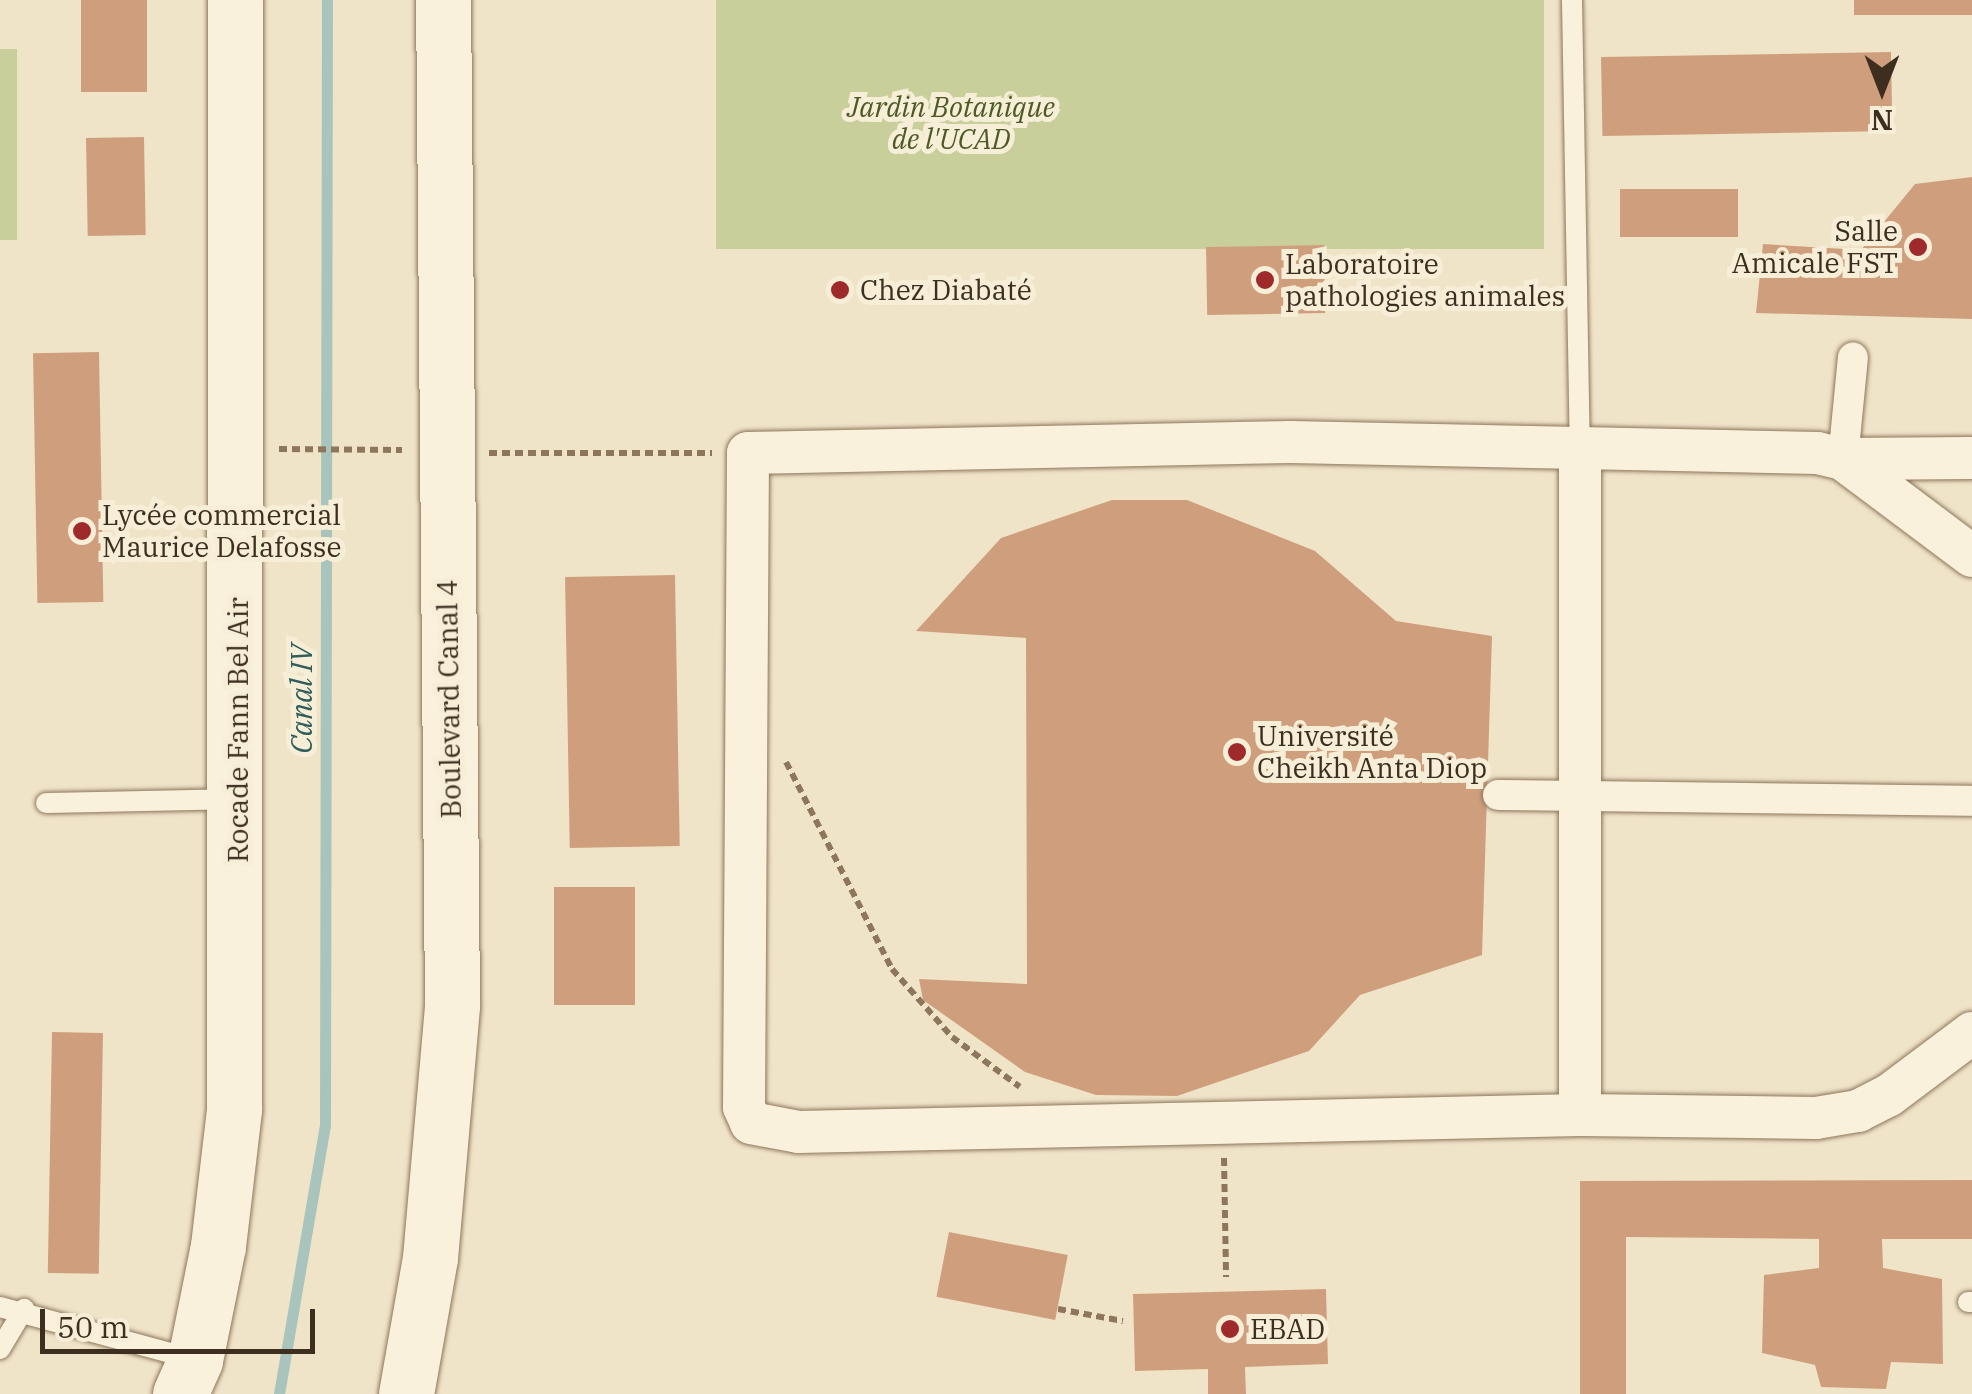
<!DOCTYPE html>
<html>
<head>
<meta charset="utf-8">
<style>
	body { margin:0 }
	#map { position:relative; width:1972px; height:1394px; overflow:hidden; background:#f0e4c8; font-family:"IBM Plex Serif",serif }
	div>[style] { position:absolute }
	.green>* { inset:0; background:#c9cf9b; transform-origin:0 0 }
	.stream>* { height:11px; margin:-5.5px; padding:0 5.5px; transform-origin:5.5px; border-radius:5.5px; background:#a9c4bc }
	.building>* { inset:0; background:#cf9f7d; transform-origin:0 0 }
	.path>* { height:6px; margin-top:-3px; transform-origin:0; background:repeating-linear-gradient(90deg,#8d765c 0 8px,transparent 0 13px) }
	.roads { filter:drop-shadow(0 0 2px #8d765c) drop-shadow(0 0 2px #8d765c) }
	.service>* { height:20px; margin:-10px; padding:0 10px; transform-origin:10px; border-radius:10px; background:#faf1dc }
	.pedestrian>* { height:30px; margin:-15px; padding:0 15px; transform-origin:15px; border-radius:15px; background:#faf1dc }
	.minor>* { height:42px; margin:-21px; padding:0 21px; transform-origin:21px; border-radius:21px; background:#faf1dc }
	.secondary>* { height:55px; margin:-27.5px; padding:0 27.5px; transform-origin:27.5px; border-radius:27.5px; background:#faf1dc }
	.dots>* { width:28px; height:28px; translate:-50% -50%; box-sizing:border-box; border:5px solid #f7eed8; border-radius:50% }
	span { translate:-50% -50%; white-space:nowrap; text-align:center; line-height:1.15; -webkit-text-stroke:10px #f7eed8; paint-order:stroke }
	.park-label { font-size:28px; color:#4d5a26; font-style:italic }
	.poi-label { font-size:28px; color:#3d2e20 }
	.right { translate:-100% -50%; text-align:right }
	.left { translate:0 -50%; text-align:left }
	.street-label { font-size:28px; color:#3d2e20 }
	.water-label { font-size:30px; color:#2f5d5a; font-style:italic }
	.north { position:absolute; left:1832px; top:40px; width:100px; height:100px; -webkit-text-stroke:8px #f7eed8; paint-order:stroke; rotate:180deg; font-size:28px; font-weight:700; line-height:40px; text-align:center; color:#3d2e20 }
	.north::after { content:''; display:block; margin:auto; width:35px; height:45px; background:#3d2e20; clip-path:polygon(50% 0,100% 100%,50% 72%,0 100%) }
	.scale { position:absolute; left:40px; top:1309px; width:275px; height:45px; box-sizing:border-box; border:5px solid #3d2e20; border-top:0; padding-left:12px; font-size:30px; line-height:35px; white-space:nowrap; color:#3d2e20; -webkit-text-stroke:8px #f7eed8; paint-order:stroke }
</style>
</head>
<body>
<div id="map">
	<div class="green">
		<i style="left:716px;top:0;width:828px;height:249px"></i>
		<i style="left:0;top:49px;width:17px;height:191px"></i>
	</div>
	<div class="stream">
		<i style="left:279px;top:1394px;width:272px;rotate:-80.3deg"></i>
		<i style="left:325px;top:1126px;width:1126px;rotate:-89.9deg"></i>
	</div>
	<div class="building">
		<i style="left:81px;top:0;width:66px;height:92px"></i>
		<i style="left:1854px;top:0;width:118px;height:15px"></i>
		<i style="left:1891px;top:52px;width:79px;height:290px;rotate:89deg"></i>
		<i style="left:144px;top:137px;width:98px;height:58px;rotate:89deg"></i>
		<i style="clip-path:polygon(1972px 177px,1972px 319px,1756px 313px,1763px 244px,1861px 250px,1915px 184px)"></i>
		<i style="left:1738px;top:189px;width:48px;height:118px;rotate:90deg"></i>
		<i style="left:1324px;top:245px;width:68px;height:118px;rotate:89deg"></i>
		<i style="left:99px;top:352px;width:250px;height:66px;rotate:89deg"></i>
		<i style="clip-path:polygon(1112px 500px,1187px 500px,1315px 551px,1396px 621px,1492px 636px,1482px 955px,1360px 995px,1309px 1051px,1177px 1096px,1096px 1095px,1025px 1072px,923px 1000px,919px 979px,1027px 984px,1026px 638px,916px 631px,1001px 538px)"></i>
		<i style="left:675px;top:575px;width:271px;height:110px;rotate:89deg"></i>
		<i style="left:554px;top:887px;width:81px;height:118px"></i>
		<i style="left:52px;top:1032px;width:51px;height:241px;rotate:1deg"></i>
		<i style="clip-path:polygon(1972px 1180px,1972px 1239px,1882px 1239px,1883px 1268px,1942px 1279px,1943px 1364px,1891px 1362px,1886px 1389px,1821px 1387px,1815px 1365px,1762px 1353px,1764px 1275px,1819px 1268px,1819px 1239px,1626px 1237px,1626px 1394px,1580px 1394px,1580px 1181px)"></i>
		<i style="left:949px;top:1232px;width:121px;height:66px;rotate:11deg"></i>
		<i style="clip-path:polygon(1326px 1289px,1328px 1364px,1245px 1367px,1246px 1394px,1208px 1394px,1208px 1369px,1135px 1371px,1133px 1294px)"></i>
	</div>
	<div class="path">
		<i style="left:279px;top:449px;width:123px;rotate:0.5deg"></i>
		<i style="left:489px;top:453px;width:223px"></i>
		<i style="left:786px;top:762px;width:233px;rotate:62.9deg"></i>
		<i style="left:892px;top:969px;width:91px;rotate:48.6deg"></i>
		<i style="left:952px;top:1037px;width:84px;rotate:36.3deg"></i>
		<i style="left:1224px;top:1158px;width:119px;rotate:89deg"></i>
		<i style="left:1058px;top:1309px;width:66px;rotate:10.5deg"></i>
	</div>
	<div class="roads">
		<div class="service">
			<i style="left:1572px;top:0;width:447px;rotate:89deg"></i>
			<i style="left:46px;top:803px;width:185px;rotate:-1.2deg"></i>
			<i style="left:1968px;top:1302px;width:4px"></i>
			<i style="left:0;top:1307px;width:200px;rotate:15.1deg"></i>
			<i style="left:0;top:1349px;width:47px;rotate:-59deg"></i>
		</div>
		<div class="pedestrian">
			<i style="left:1843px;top:459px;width:102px;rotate:-84.4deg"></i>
			<i style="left:1498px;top:795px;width:474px;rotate:0.7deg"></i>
		</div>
		<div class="minor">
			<i style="left:1580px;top:447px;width:668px;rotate:90deg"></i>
			<i style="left:1843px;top:459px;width:129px;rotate:-0.4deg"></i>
			<i style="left:1972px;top:556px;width:161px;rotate:-143.1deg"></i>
			<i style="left:1843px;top:459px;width:26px;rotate:-167deg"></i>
			<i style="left:1818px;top:453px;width:528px;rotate:-178.81deg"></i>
			<i style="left:1290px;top:442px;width:542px;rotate:178.84deg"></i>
			<i style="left:748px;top:453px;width:654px;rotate:90.35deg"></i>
			<i style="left:744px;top:1107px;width:17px;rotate:66deg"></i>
			<i style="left:751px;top:1123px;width:48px;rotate:10.8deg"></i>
			<i style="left:798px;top:1132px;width:782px;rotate:-1.25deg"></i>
			<i style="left:1580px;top:1115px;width:236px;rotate:0.7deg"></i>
			<i style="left:1816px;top:1118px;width:43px;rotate:-9.5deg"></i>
			<i style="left:1858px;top:1111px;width:34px;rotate:-27deg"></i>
			<i style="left:1888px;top:1096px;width:105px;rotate:-36.9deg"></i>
		</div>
		<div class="secondary">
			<i style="left:180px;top:1394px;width:37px;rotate:-66deg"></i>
			<i style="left:195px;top:1360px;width:116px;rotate:-78.6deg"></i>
			<i style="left:218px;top:1246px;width:138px;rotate:-83.3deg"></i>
			<i style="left:234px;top:1109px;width:1109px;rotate:-89.95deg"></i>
			<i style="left:406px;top:1394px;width:138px;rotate:-80deg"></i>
			<i style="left:430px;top:1258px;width:254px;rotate:-85deg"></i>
			<i style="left:452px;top:1005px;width:1005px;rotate:-90.51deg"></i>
		</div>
	</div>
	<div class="dots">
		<i style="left:1918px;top:247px;background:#9e2a2b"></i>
		<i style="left:1265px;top:280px;background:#9e2a2b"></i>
		<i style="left:840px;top:290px;background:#9e2a2b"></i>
		<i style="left:82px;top:531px;background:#9e2a2b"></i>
		<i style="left:1237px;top:752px;background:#9e2a2b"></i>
		<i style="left:1230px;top:1329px;background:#9e2a2b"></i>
	</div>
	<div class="park-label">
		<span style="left:951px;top:123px">Jardin Botanique<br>de l'UCAD</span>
	</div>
	<div class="poi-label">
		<span class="right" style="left:1898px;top:247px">Salle<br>Amicale FST</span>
		<span class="left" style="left:1285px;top:280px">Laboratoire<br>pathologies animales</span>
		<span class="left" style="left:860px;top:290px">Chez Diabaté</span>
		<span class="left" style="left:102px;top:531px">Lycée commercial<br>Maurice Delafosse</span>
		<span class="left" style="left:1257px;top:752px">Université<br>Cheikh Anta Diop</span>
		<span class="left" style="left:1250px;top:1329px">EBAD</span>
	</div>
	<div class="street-label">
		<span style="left:449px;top:699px;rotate:-91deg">Boulevard Canal 4</span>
		<span style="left:238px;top:730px;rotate:-90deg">Rocade Fann Bel Air</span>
	</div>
	<div class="water-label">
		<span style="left:301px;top:699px;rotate:-90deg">Canal IV</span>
	</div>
	<div class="north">N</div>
	<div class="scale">50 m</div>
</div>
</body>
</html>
